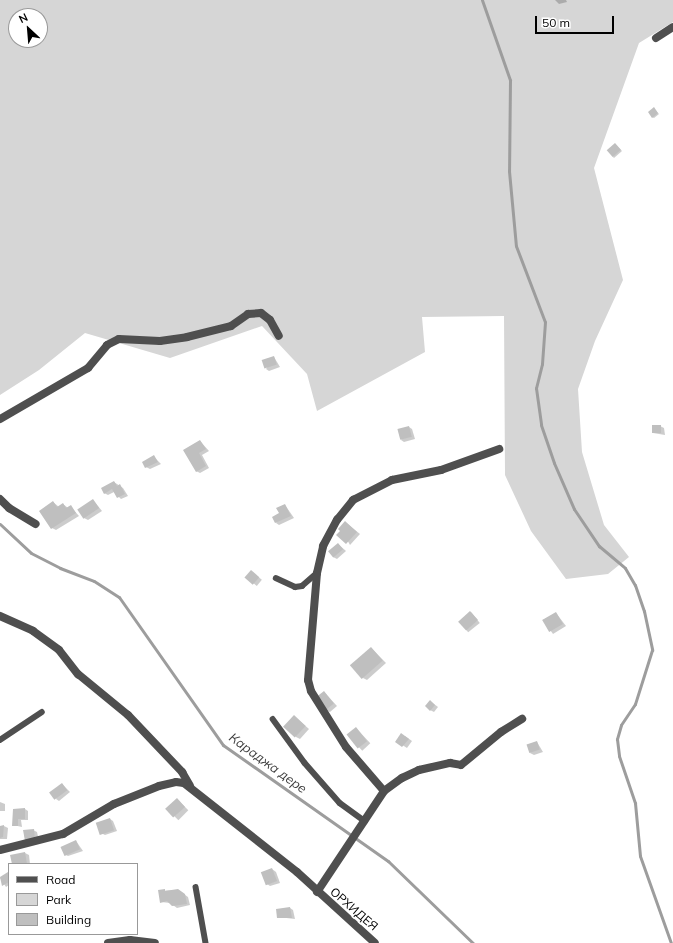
<!DOCTYPE html>
<html>
<head>
<meta charset="utf-8">
<style>
	body { margin:0 }
	#map { position:relative; width:673px; height:943px; overflow:hidden; background:#fff; font-family:Mulish,sans-serif }
	div>[style] { position:absolute }
	.green>* { inset:0; background:#d6d6d6 }
	.shadow>* { inset:0; background:#0003; transform-origin:0 0 }
	.stream>* { height:3px; margin:-1.5px; padding:0 1.5px; transform-origin:1.5px; border-radius:1.5px; background:#9d9d9d }
	.building>* { inset:0; background:#bfbfbf; transform-origin:0 0 }
	.service>* { height:5.5px; margin:-2.75px; padding:0 2.75px; transform-origin:2.75px; border-radius:2.75px; background:#4f4f4f }
	.minor>* { height:8px; margin:-4px; padding:0 4px; transform-origin:4px; border-radius:4px; background:#4f4f4f }
	span { translate:-50% -50%; white-space:nowrap; text-align:center; line-height:1.15; -webkit-text-stroke:3px #fff; paint-order:stroke }
	.street-label { font-size:12px; color:#000 }
	.water-label { font-size:13px; color:#3e3e3e; font-style:italic }
	.legend { position:absolute; left:8px; top:863px; width:130px; height:72px; box-sizing:border-box; background:#fff; border:1px solid #999; margin:0; padding:5px 7px; list-style:none; font-size:12px; color:#000 }
	.legend li { display:flex; align-items:center; gap:8px; height:20px }
	.legend b { width:20px; border:1px solid #999 }
	.north { position:absolute; left:8px; top:8px; width:40px; height:40px; box-sizing:border-box; background:#fff; border:1px solid #999; border-radius:50%; rotate:334deg; font-size:11px; font-weight:700; line-height:16px; text-align:center; color:#000 }
	.north::after { content:''; display:block; margin:auto; width:14px; height:18px; background:#000; clip-path:polygon(50% 0,100% 100%,50% 72%,0 100%) }
	.scale { position:absolute; left:535px; top:16px; width:79px; height:18px; box-sizing:border-box; border:2px solid #000; border-top:0; padding-left:5px; font-size:12px; line-height:14px; white-space:nowrap; color:#000; -webkit-text-stroke:3px #fff; paint-order:stroke }
</style>
</head>
<body>
<div id="map">
	<div class="green">
		<i style="clip-path:polygon(evenodd,0 0,673px 0,673px 22px,639px 43px,594px 168px,623px 280px,595px 341px,578px 389px,582px 452px,604px 525px,629px 557px,608px 574px,566px 579px,531px 531px,505px 475px,504px 316px,422px 317px,425px 352px,317px 411px,307px 374px,262px 326px,170px 358px,85px 333px,39px 370px,0 395px,0 0,16px 16px,40px 16px,40px 40px,16px 40px,16px 16px)"></i>
	</div>
	<div class="shadow">
		<i style="clip-path:polygon(555px 0,566px 0,567px 2px,559px 4px)"></i>
		<i style="clip-path:polygon(655px 110px,659px 114px,654px 118px,652px 117px)"></i>
		<i style="clip-path:polygon(616px 145px,622px 151px,614px 158px,613px 157px)"></i>
		<i style="clip-path:polygon(274px 357px,280px 367px,269px 371px,266px 369px)"></i>
		<i style="clip-path:polygon(660px 426px,664px 428px,665px 435px,653px 433px)"></i>
		<i style="clip-path:polygon(409px 427px,412px 429px,415px 439px,404px 442px,401px 440px)"></i>
		<i style="clip-path:polygon(200px 441px,209px 451px,202px 455px,209px 468px,200px 473px,196px 471px)"></i>
		<i style="clip-path:polygon(154px 457px,161px 464px,150px 469px,146px 467px)"></i>
		<i style="clip-path:polygon(114px 482px,123px 488px,128px 496px,121px 499px,114px 492px,108px 495px,104px 493px)"></i>
		<i style="clip-path:polygon(93px 500px,102px 511px,88px 520px,84px 518px)"></i>
		<i style="clip-path:polygon(53px 502px,59px 507px,63px 504px,68px 508px,71px 507px,79px 516px,56px 530px,52px 528px)"></i>
		<i style="clip-path:polygon(285px 505px,294px 518px,279px 525px,276px 523px)"></i>
		<i style="clip-path:polygon(345px 522px,360px 534px,350px 545px,342px 531px)"></i>
		<i style="clip-path:polygon(338px 544px,346px 551px,337px 559px,333px 557px)"></i>
		<i style="left:251px;top:571px;width:14px;height:8px;rotate:39deg"></i>
		<i style="left:471px;top:612px;width:14px;height:15px;rotate:51deg"></i>
		<i style="clip-path:polygon(556px 613px,566px 626px,553px 634px,543px 620px)"></i>
		<i style="clip-path:polygon(371px 648px,386px 663px,367px 680px,363px 678px)"></i>
		<i style="clip-path:polygon(325px 693px,337px 706px,330px 712px,326px 710px)"></i>
		<i style="clip-path:polygon(430px 701px,438px 707px,434px 712px,430px 710px)"></i>
		<i style="clip-path:polygon(294px 716px,309px 729px,300px 739px,296px 737px)"></i>
		<i style="left:356px;top:728px;width:21px;height:11px;rotate:47deg"></i>
		<i style="clip-path:polygon(405px 736px,412px 741px,407px 748px,396px 741px)"></i>
		<i style="clip-path:polygon(537px 742px,543px 752px,534px 755px,530px 753px)"></i>
		<i style="clip-path:polygon(62px 784px,70px 792px,59px 801px,56px 799px)"></i>
		<i style="left:177px;top:799px;width:16px;height:14px;rotate:45deg"></i>
		<i style="clip-path:polygon(0 802px,5px 804px,5px 811px,0 811px)"></i>
		<i style="clip-path:polygon(25px 809px,28px 811px,28px 820px,21px 820px,22px 827px,13px 825px)"></i>
		<i style="clip-path:polygon(110px 819px,113px 821px,117px 831px,105px 835px,101px 833px)"></i>
		<i style="clip-path:polygon(4px 826px,8px 828px,7px 839px,0 839px,0 827px)"></i>
		<i style="clip-path:polygon(33px 830px,37px 832px,39px 841px,30px 842px)"></i>
		<i style="clip-path:polygon(76px 841px,83px 851px,68px 856px,64px 854px)"></i>
		<i style="clip-path:polygon(25px 853px,29px 855px,30px 864px,13px 864px)"></i>
		<i style="clip-path:polygon(272px 869px,276px 872px,280px 883px,270px 886px,267px 884px)"></i>
		<i style="clip-path:polygon(8px 873px,9px 885px,6px 887px,0 878px)"></i>
		<i style="clip-path:polygon(178px 890px,188px 897px,190px 905px,177px 908px,170px 903px,161px 902px,159px 891px)"></i>
		<i style="clip-path:polygon(290px 908px,293px 910px,295px 919px,278px 917px)"></i>
	</div>
	<div class="stream">
		<i style="left:482px;top:0;width:85px;rotate:70.7deg"></i>
		<i style="left:510px;top:80px;width:91px;rotate:90.6deg"></i>
		<i style="left:509px;top:171px;width:75px;rotate:84.7deg"></i>
		<i style="left:516px;top:246px;width:81px;rotate:69.1deg"></i>
		<i style="left:545px;top:322px;width:42px;rotate:94.1deg"></i>
		<i style="left:542px;top:364px;width:25px;rotate:104deg"></i>
		<i style="left:536px;top:388px;width:37px;rotate:82deg"></i>
		<i style="left:541px;top:425px;width:40px;rotate:71.1deg"></i>
		<i style="left:554px;top:463px;width:50px;rotate:66.5deg"></i>
		<i style="left:574px;top:509px;width:45px;rotate:56deg"></i>
		<i style="left:599px;top:546px;width:34px;rotate:40deg"></i>
		<i style="left:625px;top:568px;width:20px;rotate:60deg"></i>
		<i style="left:635px;top:585px;width:28px;rotate:71deg"></i>
		<i style="left:644px;top:611px;width:40px;rotate:78deg"></i>
		<i style="left:652px;top:650px;width:57px;rotate:107.5deg"></i>
		<i style="left:635px;top:704px;width:25px;rotate:124deg"></i>
		<i style="left:621px;top:725px;width:15px;rotate:106deg"></i>
		<i style="left:617px;top:739px;width:17px;rotate:83deg"></i>
		<i style="left:619px;top:756px;width:50px;rotate:71.2deg"></i>
		<i style="left:635px;top:803px;width:53px;rotate:84.6deg"></i>
		<i style="left:640px;top:856px;width:92px;rotate:70.4deg"></i>
		<i style="left:0;top:524px;width:42px;rotate:43.1deg"></i>
		<i style="left:31px;top:553px;width:33px;rotate:27deg"></i>
		<i style="left:60px;top:568px;width:36px;rotate:21deg"></i>
		<i style="left:94px;top:581px;width:30px;rotate:33deg"></i>
		<i style="left:119px;top:597px;width:181px;rotate:54.9deg"></i>
		<i style="left:223px;top:745px;width:202px;rotate:35.1deg"></i>
		<i style="left:388px;top:861px;width:118px;rotate:44deg"></i>
	</div>
	<div class="building">
		<i style="clip-path:polygon(654px 107px,658px 113px,652px 118px,648px 112px)"></i>
		<i style="left:615px;top:143px;width:9px;height:11px;rotate:49deg"></i>
		<i style="left:274px;top:356px;width:9px;height:13px;rotate:72deg"></i>
		<i style="left:661px;top:425px;width:8px;height:9px;rotate:90deg"></i>
		<i style="left:409px;top:426px;width:11px;height:12px;rotate:75deg"></i>
		<i style="clip-path:polygon(200px 440px,206px 449px,199px 453px,206px 466px,196px 472px,183px 450px)"></i>
		<i style="clip-path:polygon(154px 455px,158px 462px,145px 468px,142px 462px)"></i>
		<i style="clip-path:polygon(114px 481px,117px 486px,120px 484px,125px 494px,117px 498px,112px 489px,104px 494px,101px 488px)"></i>
		<i style="left:93px;top:499px;width:11px;height:19px;rotate:56deg"></i>
		<i style="clip-path:polygon(53px 501px,57px 507px,63px 503px,66px 508px,71px 505px,76px 513px,51px 529px,39px 511px)"></i>
		<i style="clip-path:polygon(285px 504px,291px 516px,275px 523px,272px 517px,279px 513px,276px 508px)"></i>
		<i style="clip-path:polygon(345px 521px,357px 532px,346px 544px,336px 535px,340px 531px,338px 529px)"></i>
		<i style="left:338px;top:543px;width:8px;height:13px;rotate:50deg"></i>
		<i style="left:251px;top:570px;width:11px;height:10px;rotate:41deg"></i>
		<i style="left:470px;top:611px;width:12px;height:16px;rotate:48deg"></i>
		<i style="left:556px;top:612px;width:14px;height:16px;rotate:60deg"></i>
		<i style="left:371px;top:647px;width:18px;height:28px;rotate:49deg"></i>
		<i style="left:324px;top:691px;width:16px;height:12px;rotate:52deg"></i>
		<i style="clip-path:polygon(430px 700px,435px 705px,430px 711px,425px 706px)"></i>
		<i style="left:294px;top:715px;width:16px;height:16px;rotate:43deg"></i>
		<i style="left:356px;top:727px;width:18px;height:12px;rotate:52deg"></i>
		<i style="clip-path:polygon(401px 733px,409px 739px,402px 747px,395px 742px)"></i>
		<i style="left:537px;top:741px;width:9px;height:11px;rotate:72deg"></i>
		<i style="left:62px;top:783px;width:9px;height:16px;rotate:54deg"></i>
		<i style="left:177px;top:798px;width:12px;height:16px;rotate:48deg"></i>
		<i style="clip-path:polygon(25px 808px,25px 819px,18px 819px,18px 826px,12px 826px,13px 809px)"></i>
		<i style="left:110px;top:818px;width:13px;height:15px;rotate:72deg"></i>
		<i style="clip-path:polygon(4px 825px,3px 837px,0 838px,0 826px)"></i>
		<i style="clip-path:polygon(34px 829px,35px 839px,25px 841px,23px 830px)"></i>
		<i style="left:76px;top:840px;width:10px;height:17px;rotate:66deg"></i>
		<i style="clip-path:polygon(25px 852px,27px 864px,12px 864px,10px 855px)"></i>
		<i style="left:272px;top:868px;width:14px;height:12px;rotate:69deg"></i>
		<i style="clip-path:polygon(8px 872px,9px 882px,2px 886px,0 877px)"></i>
		<i style="clip-path:polygon(165px 889px,165px 891px,178px 889px,185px 894px,187px 904px,172px 906px,167px 901px,160px 903px,158px 890px)"></i>
		<i style="clip-path:polygon(290px 907px,292px 918px,277px 918px,276px 909px)"></i>
	</div>
	<div class="service">
		<i style="left:276px;top:578px;width:21px;rotate:25deg"></i>
		<i style="left:295px;top:587px;width:7px;rotate:-8deg"></i>
		<i style="left:302px;top:586px;width:20px;rotate:-41deg"></i>
		<i style="left:273px;top:719px;width:54px;rotate:54deg"></i>
		<i style="left:305px;top:763px;width:53px;rotate:48.8deg"></i>
		<i style="left:340px;top:803px;width:31px;rotate:36deg"></i>
		<i style="left:0;top:740px;width:50px;rotate:-33.7deg"></i>
		<i style="left:196px;top:887px;width:57px;rotate:79.9deg"></i>
	</div>
	<div class="minor">
		<i style="left:656px;top:38px;width:20px;rotate:-33deg"></i>
		<i style="left:0;top:419px;width:102px;rotate:-30.1deg"></i>
		<i style="left:88px;top:368px;width:30px;rotate:-50deg"></i>
		<i style="left:107px;top:345px;width:13px;rotate:-27deg"></i>
		<i style="left:119px;top:339px;width:41px;rotate:2.8deg"></i>
		<i style="left:160px;top:341px;width:27px;rotate:-8deg"></i>
		<i style="left:187px;top:337px;width:45px;rotate:-14deg"></i>
		<i style="left:231px;top:326px;width:21px;rotate:-35deg"></i>
		<i style="left:248px;top:314px;width:13px;rotate:-4deg"></i>
		<i style="left:261px;top:313px;width:11px;rotate:38deg"></i>
		<i style="left:270px;top:320px;width:18px;rotate:61deg"></i>
		<i style="left:0;top:499px;width:13px;rotate:45deg"></i>
		<i style="left:9px;top:508px;width:31px;rotate:31deg"></i>
		<i style="left:0;top:616px;width:36px;rotate:24deg"></i>
		<i style="left:33px;top:631px;width:32px;rotate:36deg"></i>
		<i style="left:59px;top:650px;width:31px;rotate:52deg"></i>
		<i style="left:78px;top:674px;width:65px;rotate:39.4deg"></i>
		<i style="left:128px;top:715px;width:79px;rotate:46.5deg"></i>
		<i style="left:182px;top:772px;width:16px;rotate:60deg"></i>
		<i style="left:384px;top:791px;width:58px;rotate:-130.8deg"></i>
		<i style="left:346px;top:747px;width:66px;rotate:-122deg"></i>
		<i style="left:311px;top:691px;width:11px;rotate:-105deg"></i>
		<i style="left:308px;top:680px;width:107px;rotate:-85.2deg"></i>
		<i style="left:317px;top:573px;width:28px;rotate:-77deg"></i>
		<i style="left:323px;top:546px;width:30px;rotate:-62deg"></i>
		<i style="left:337px;top:520px;width:26px;rotate:-51deg"></i>
		<i style="left:353px;top:500px;width:44px;rotate:-27.1deg"></i>
		<i style="left:392px;top:480px;width:50px;rotate:-11.5deg"></i>
		<i style="left:441px;top:470px;width:62px;rotate:-19.9deg"></i>
		<i style="left:0;top:850px;width:65px;rotate:-14.3deg"></i>
		<i style="left:63px;top:834px;width:59px;rotate:-30.5deg"></i>
		<i style="left:114px;top:804px;width:48px;rotate:-21.8deg"></i>
		<i style="left:159px;top:786px;width:17px;rotate:-13deg"></i>
		<i style="left:176px;top:782px;width:8px;rotate:7deg"></i>
		<i style="left:184px;top:783px;width:144px;rotate:38.2deg"></i>
		<i style="left:297px;top:872px;width:105px;rotate:42.3deg"></i>
		<i style="left:317px;top:892px;width:121px;rotate:-56.4deg"></i>
		<i style="left:384px;top:791px;width:22px;rotate:-36deg"></i>
		<i style="left:402px;top:778px;width:19px;rotate:-25deg"></i>
		<i style="left:419px;top:770px;width:32px;rotate:-13deg"></i>
		<i style="left:450px;top:763px;width:11px;rotate:10deg"></i>
		<i style="left:461px;top:765px;width:52px;rotate:-39.5deg"></i>
		<i style="left:501px;top:732px;width:25px;rotate:-32deg"></i>
		<i style="left:108px;top:943px;width:22px;rotate:-8deg"></i>
		<i style="left:130px;top:940px;width:25px;rotate:7deg"></i>
	</div>
	<div class="street-label">
		<span style="left:354px;top:909px;rotate:41deg">ОРХИДЕЯ</span>
	</div>
	<div class="water-label">
		<span style="left:268px;top:763px;rotate:36deg">Караджа дере</span>
	</div>
	<ul class="legend">
	<li><b style="height:5px;background:#4f4f4f"></b>Road</li>
	<li><b style="height:11px;background:#d6d6d6"></b>Park</li>
	<li><b style="height:11px;background:#bfbfbf"></b>Building</li>
	</ul>
	<div class="north">N</div>
	<div class="scale">50 m</div>
</div>
</body>
</html>
